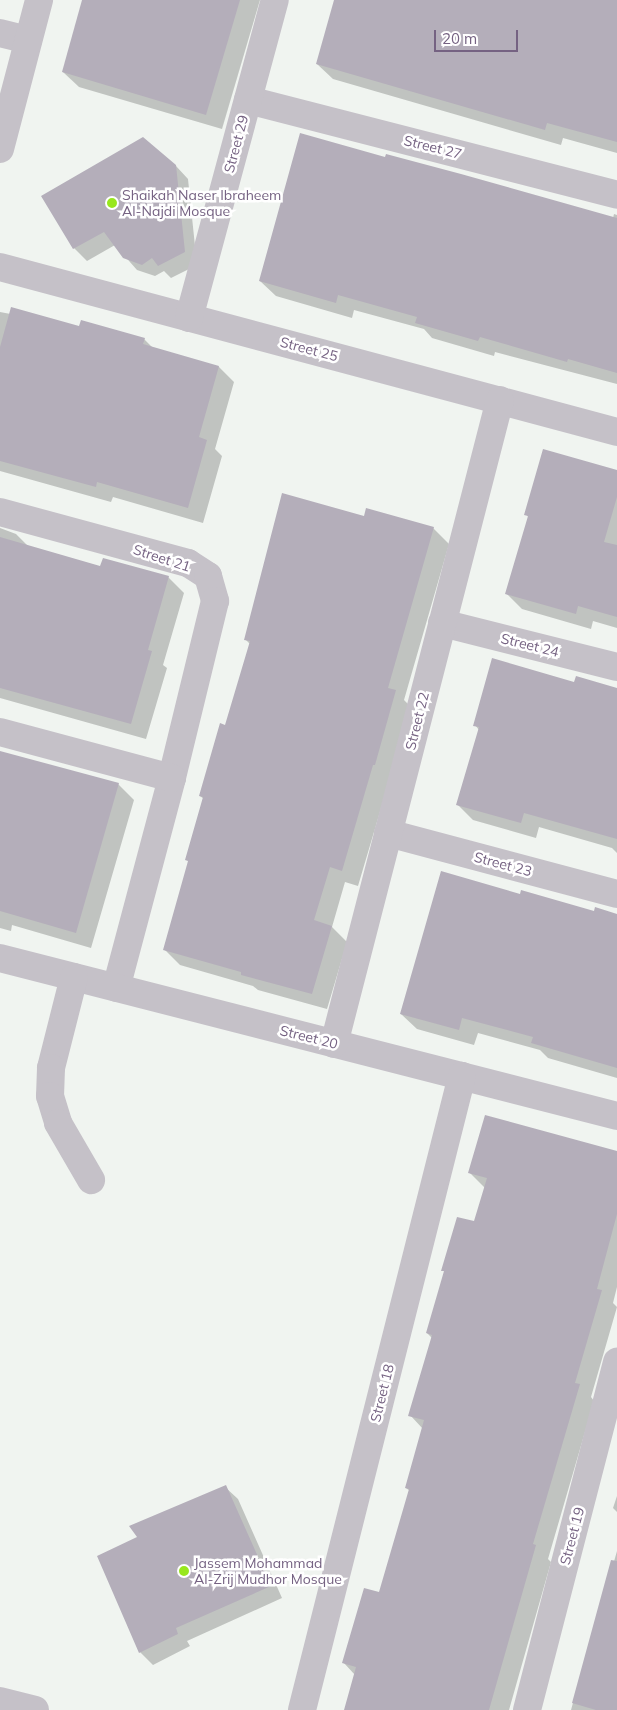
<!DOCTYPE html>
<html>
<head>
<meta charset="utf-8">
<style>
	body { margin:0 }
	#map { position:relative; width:617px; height:1710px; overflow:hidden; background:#f0f4f0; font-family:Mulish,sans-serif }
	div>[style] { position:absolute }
	.shadow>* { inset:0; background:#0003 }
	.building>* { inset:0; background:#b4aeba }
	.minor>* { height:28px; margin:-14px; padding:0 14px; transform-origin:14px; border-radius:14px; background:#c5c1c8 }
	.dots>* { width:14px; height:14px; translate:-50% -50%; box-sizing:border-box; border:2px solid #fff; border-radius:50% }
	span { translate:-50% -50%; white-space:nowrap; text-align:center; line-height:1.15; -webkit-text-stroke:5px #fff; paint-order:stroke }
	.street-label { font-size:14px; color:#756282 }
	.poi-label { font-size:14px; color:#756282 }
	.left { translate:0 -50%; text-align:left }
	.scale { position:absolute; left:434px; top:30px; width:84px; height:22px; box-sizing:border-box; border:2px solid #756282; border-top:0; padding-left:6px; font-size:15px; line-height:18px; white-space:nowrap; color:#756282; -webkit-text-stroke:4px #fff; paint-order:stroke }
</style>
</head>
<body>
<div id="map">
	<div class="shadow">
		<i style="clip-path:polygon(84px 0,260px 0,222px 129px,79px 87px,63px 72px)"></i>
		<i style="clip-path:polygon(335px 0,617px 0,617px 153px,563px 138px,561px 145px,333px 79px,317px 64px)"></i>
		<i style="clip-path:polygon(386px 158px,613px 218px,614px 214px,617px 215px,617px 384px,495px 352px,494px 356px,432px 338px,424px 329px,354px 310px,352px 318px,276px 296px,260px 281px)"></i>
		<i style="clip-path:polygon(176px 166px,188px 179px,197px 265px,171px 278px,164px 271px,155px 276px,137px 270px,115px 245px,87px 261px,74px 248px)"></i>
		<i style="clip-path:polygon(0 312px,144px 339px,153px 348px,219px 367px,234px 382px,215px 449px,222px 456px,203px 523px,113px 497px,111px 502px,0 471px)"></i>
		<i style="clip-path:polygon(617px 471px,617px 628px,593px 621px,591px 629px,522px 609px,507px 594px,529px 518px,526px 514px)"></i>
		<i style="clip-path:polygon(364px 518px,433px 528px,449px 544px,404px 700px,411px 707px,358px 886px,345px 882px,332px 927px,347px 942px,327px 1009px,258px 990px,253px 986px,180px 965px,164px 949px,189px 862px,204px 799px,200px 796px,226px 726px,250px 644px,245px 639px)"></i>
		<i style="clip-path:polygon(0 528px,16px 534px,28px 546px,101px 567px,168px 577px,184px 593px,163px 665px,167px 668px,146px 739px,0 698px)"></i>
		<i style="clip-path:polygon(575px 684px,617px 689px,617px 853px,612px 848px,539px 827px,536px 838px,473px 820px,458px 805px,479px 730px,475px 725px)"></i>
		<i style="clip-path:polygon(0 752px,118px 784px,134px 800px,91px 948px,12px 925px,11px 931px,0 928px)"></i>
		<i style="clip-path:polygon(521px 896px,595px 913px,617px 915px,617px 1078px,548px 1058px,540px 1050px,478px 1033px,474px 1045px,417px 1029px,401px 1014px)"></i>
		<i style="clip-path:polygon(617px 1153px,617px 1287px,613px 1303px,617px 1307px,591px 1397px,594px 1401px,548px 1559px,551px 1562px,509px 1710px,345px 1710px,355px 1675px,344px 1663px,380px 1594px,410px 1491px,406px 1488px,423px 1429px,410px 1415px,432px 1338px,427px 1333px,445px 1272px,442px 1270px,475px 1223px,485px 1188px,469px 1172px)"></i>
		<i style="clip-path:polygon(225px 1487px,238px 1499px,282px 1598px,187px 1641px,190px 1646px,153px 1665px,140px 1652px,138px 1538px)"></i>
		<i style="clip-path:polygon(617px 1496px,617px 1512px,613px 1508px)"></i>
		<i style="clip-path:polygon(617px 1551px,617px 1710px,571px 1710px,609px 1572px,611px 1572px)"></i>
	</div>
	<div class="building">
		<i style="clip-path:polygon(82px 0,240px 0,206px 115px,62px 72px)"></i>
		<i style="clip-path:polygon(334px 0,617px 0,617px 142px,547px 123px,545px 130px,316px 64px)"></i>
		<i style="clip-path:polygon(300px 133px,385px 157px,386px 154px,461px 174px,617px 218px,617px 373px,568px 359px,567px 362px,480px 337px,478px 341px,415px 323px,417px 317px,338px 295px,336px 303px,259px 281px)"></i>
		<i style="clip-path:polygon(143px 137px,176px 165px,185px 252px,158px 266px,152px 258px,142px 265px,123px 258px,104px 232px,73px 249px,41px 196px)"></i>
		<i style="clip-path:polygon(11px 307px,79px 326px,81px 320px,145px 338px,143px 344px,219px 366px,199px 437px,207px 440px,188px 508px,97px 482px,96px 487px,0 461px,0 347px)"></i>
		<i style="clip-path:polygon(543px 449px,617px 470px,617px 497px,604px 542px,617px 545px,617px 617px,578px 606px,576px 614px,505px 594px,528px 516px,524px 515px)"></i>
		<i style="clip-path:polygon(282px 493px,364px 516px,366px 508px,434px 527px,388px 688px,396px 690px,375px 765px,373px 765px,342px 871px,330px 867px,314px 920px,332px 926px,312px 994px,241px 975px,241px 972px,163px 950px,188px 861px,185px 860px,203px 797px,199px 796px,220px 723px,225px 725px,250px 641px,244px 640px)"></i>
		<i style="clip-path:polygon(0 537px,100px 566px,103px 558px,169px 576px,148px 650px,152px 651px,131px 724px,0 688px)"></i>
		<i style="clip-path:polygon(492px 658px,574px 682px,576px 676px,617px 688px,617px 839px,524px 813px,521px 823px,456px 805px,479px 727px,473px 726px)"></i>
		<i style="clip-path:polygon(0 751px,119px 783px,76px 933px,0 911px)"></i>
		<i style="clip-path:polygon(441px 871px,520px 894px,521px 890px,594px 911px,595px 907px,617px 914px,617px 1068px,531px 1043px,533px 1037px,462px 1018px,459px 1030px,400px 1014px)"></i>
		<i style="clip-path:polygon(485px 1115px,617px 1151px,617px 1214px,597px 1289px,602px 1290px,575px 1383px,580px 1384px,533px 1544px,536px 1545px,489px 1710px,344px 1710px,356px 1667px,342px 1663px,364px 1588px,379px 1592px,409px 1489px,405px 1488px,424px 1420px,408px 1416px,432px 1335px,426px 1333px,444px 1271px,441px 1271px,457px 1217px,474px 1221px,487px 1178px,468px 1173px)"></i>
		<i style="clip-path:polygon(226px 1485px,271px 1586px,176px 1628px,178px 1634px,139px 1653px,97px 1556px,137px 1537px,129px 1526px)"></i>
		<i style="clip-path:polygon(611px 1560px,617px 1561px,617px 1710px,596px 1710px,572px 1703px)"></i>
	</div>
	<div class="minor">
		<i style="left:0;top:33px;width:29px;rotate:14deg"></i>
		<i style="left:248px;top:100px;width:381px;rotate:14.4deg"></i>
		<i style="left:0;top:149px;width:154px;rotate:-75.3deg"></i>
		<i style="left:0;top:267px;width:639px;rotate:14.97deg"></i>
		<i style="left:189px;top:318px;width:329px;rotate:-74.9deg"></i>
		<i style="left:0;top:512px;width:195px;rotate:15.2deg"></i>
		<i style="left:188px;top:563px;width:24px;rotate:33deg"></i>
		<i style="left:208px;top:576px;width:26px;rotate:74deg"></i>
		<i style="left:215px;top:601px;width:182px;rotate:103.7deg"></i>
		<i style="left:172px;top:778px;width:217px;rotate:104.9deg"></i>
		<i style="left:442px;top:623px;width:180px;rotate:14.1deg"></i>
		<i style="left:0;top:732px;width:178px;rotate:15deg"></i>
		<i style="left:388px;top:833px;width:237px;rotate:14.9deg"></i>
		<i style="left:0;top:958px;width:637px;rotate:14.36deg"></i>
		<i style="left:74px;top:977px;width:94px;rotate:104.2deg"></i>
		<i style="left:51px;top:1068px;width:28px;rotate:92deg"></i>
		<i style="left:50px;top:1096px;width:28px;rotate:73deg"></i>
		<i style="left:58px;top:1123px;width:66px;rotate:59.9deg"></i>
		<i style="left:334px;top:1044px;width:665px;rotate:-75.55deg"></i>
		<i style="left:0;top:1701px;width:36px;rotate:14deg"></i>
		<i style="left:302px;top:1710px;width:654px;rotate:-75.84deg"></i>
		<i style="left:527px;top:1710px;width:360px;rotate:-75.5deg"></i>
	</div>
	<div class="dots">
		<i style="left:112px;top:203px;background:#98e71d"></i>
		<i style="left:184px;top:1571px;background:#98e71d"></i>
	</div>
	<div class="street-label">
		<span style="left:236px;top:144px;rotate:-75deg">Street 29</span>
		<span style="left:433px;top:147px;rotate:14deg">Street 27</span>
		<span style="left:309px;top:349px;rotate:15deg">Street 25</span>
		<span style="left:162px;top:558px;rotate:18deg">Street 21</span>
		<span style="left:530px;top:645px;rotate:14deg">Street 24</span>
		<span style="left:417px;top:721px;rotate:-76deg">Street 22</span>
		<span style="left:503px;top:864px;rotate:15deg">Street 23</span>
		<span style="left:309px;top:1037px;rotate:14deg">Street 20</span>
		<span style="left:382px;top:1393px;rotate:-76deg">Street 18</span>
		<span style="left:572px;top:1536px;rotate:-75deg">Street 19</span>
	</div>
	<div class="poi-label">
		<span class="left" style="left:122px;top:203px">Shaikah Naser Ibraheem<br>Al-Najdi Mosque</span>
		<span class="left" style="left:194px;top:1571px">Jassem Mohammad<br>Al-Zrij Mudhor Mosque</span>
	</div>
	<div class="scale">20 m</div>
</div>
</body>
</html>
